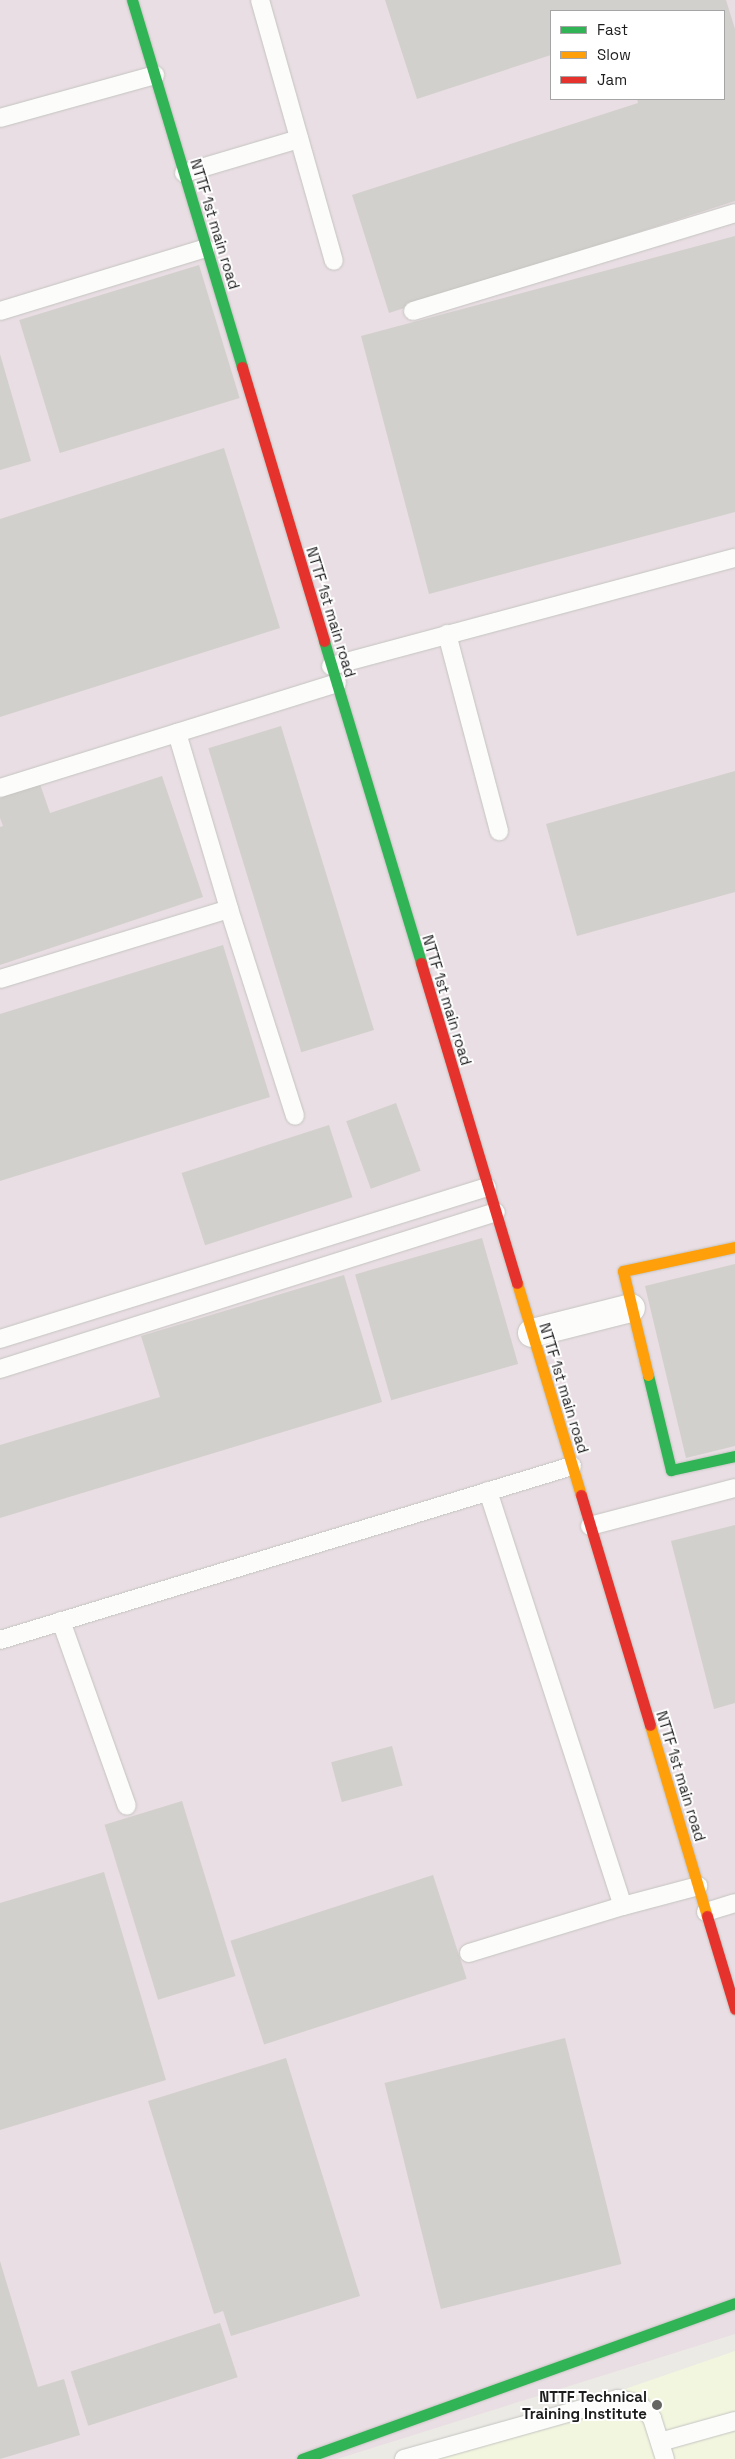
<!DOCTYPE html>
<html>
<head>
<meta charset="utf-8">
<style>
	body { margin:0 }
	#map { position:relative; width:735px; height:2459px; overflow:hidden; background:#ebeae5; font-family:"Space Grotesk",sans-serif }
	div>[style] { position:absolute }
	.industrial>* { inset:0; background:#e9dee3 }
	.education>* { inset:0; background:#f3f6df }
	.building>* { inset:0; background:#d2d0cc; transform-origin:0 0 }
	.roads { filter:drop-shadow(0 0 1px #c4c4c1) drop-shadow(0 0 1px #c4c4c1) }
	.lane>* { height:18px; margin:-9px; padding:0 9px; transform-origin:9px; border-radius:9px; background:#fcfcfb }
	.street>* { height:28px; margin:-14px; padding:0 14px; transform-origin:14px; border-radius:14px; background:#fcfcfb }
	.fast>* { height:11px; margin:-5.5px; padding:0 5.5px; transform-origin:5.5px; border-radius:5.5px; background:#30b455 }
	.slow>* { height:11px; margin:-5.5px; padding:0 5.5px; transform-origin:5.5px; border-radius:5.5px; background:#ff9f0a }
	.jam>* { height:11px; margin:-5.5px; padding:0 5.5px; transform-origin:5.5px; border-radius:5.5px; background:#e5322d }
	.dots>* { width:14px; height:14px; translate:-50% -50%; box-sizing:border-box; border:2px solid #fff; border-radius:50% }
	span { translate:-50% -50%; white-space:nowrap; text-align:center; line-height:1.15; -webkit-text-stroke:4px #fff; paint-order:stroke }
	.street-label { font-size:15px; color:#1d1d1d }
	.poi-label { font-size:15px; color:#1d1d1d; font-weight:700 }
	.right { translate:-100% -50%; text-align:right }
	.legend { position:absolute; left:550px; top:10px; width:175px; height:90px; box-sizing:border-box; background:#fff; border:1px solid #a5a5a5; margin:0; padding:6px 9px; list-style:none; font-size:15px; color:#1d1d1d }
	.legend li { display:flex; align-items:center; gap:10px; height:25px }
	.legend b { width:25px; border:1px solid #a5a5a5 }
</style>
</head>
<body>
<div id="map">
	<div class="industrial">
		<i style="clip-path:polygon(evenodd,0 0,735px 0,735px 2334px,337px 2459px,0 2459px,0 0,551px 11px,724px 11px,724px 99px,551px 99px,551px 11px)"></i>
	</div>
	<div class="education">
		<i style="clip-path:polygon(735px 2351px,735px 2459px,423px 2459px)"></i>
	</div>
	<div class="building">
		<i style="clip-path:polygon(385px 0,726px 0,735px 29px,735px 201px,389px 313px,352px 195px,638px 103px,637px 99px,724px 99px,724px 11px,551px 11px,551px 55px,417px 99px)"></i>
		<i style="clip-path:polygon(735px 236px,735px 512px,429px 594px,361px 336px)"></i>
		<i style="left:199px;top:265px;width:139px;height:188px;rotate:73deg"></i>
		<i style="clip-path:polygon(0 354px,31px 461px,0 470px)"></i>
		<i style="clip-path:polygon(224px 448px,280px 628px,0 717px,0 519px)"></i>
		<i style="left:281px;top:726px;width:318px;height:76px;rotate:73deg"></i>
		<i style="clip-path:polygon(735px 771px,735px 892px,577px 936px,546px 824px)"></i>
		<i style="clip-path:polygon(162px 776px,203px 897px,0 965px,0 827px,3px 826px,0 818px,0 798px,40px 784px,50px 813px)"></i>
		<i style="clip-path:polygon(223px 945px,270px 1097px,0 1181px,0 1014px)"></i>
		<i style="left:396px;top:1103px;width:72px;height:53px;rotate:70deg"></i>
		<i style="left:329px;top:1125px;width:76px;height:155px;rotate:72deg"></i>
		<i style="left:482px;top:1238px;width:131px;height:132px;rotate:74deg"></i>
		<i style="clip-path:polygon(735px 1264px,735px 1446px,686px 1458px,645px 1286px)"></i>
		<i style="clip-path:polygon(344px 1275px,382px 1402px,0 1518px,0 1445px,160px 1397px,141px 1336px)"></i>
		<i style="clip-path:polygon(735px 1525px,735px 1703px,714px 1709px,671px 1541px)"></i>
		<i style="left:392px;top:1746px;width:41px;height:63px;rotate:75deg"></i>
		<i style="left:182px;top:1801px;width:183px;height:81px;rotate:73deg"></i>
		<i style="clip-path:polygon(104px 1872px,166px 2080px,0 2130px,0 1903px)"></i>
		<i style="left:433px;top:1875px;width:109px;height:213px;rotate:72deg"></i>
		<i style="left:565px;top:2038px;width:233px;height:186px;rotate:76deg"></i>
		<i style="clip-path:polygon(286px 2058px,360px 2296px,231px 2336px,223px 2311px,214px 2314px,148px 2101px)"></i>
		<i style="clip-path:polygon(0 2261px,38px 2387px,64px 2379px,80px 2435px,0 2459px)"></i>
		<i style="left:220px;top:2323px;width:57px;height:157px;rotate:72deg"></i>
	</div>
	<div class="roads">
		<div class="lane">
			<i style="left:260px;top:0;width:271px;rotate:74.2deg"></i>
			<i style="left:0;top:118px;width:161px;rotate:-15.5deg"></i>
			<i style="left:184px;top:173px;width:120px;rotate:-16.5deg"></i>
			<i style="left:0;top:311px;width:215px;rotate:-17deg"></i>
			<i style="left:413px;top:311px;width:337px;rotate:-16.9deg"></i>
			<i style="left:447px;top:634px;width:204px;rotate:75.2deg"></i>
			<i style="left:331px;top:666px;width:418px;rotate:-15deg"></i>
			<i style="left:177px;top:733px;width:184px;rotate:73.5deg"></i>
			<i style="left:229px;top:909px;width:217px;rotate:72.3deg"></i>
			<i style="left:0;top:788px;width:353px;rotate:-17.3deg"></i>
			<i style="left:0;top:979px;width:239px;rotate:-17deg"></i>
			<i style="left:0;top:1339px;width:510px;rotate:-17.33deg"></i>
			<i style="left:0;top:1369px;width:520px;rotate:-17.56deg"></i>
			<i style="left:488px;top:1491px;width:436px;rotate:72deg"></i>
			<i style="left:623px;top:1906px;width:78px;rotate:-14.9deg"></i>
			<i style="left:590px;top:1526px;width:150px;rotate:-14.7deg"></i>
			<i style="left:61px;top:1621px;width:196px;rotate:70.4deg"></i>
			<i style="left:0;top:1640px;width:598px;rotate:-16.92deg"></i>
			<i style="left:706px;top:1912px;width:30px;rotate:-17deg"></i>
			<i style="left:469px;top:1953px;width:161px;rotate:-17deg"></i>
			<i style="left:660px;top:2442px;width:78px;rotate:-15.6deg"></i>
			<i style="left:404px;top:2459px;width:222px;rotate:-15.7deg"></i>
			<i style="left:618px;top:2399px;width:22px;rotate:13deg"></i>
			<i style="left:639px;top:2404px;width:19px;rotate:47deg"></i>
			<i style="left:652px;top:2418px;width:43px;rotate:72.4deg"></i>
		</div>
		<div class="street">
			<i style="left:532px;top:1333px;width:102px;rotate:-14.2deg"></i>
		</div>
		<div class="fast">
			<i style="left:132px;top:0;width:383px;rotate:73.3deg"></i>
			<i style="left:324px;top:641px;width:336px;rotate:73.2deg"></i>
			<i style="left:648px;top:1375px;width:98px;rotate:76.4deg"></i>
			<i style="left:671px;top:1470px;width:66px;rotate:-12.3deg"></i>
			<i style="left:302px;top:2459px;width:460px;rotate:-19.8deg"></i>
		</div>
		<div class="slow">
			<i style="left:517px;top:1283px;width:221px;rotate:73.2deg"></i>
			<i style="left:648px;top:1375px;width:107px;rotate:-103.5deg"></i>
			<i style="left:623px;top:1271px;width:115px;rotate:-12.1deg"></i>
			<i style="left:650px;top:1725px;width:199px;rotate:73.4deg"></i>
		</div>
		<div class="jam">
			<i style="left:242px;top:367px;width:286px;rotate:73.3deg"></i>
			<i style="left:421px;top:963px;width:334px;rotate:73.3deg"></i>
			<i style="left:581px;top:1495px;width:240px;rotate:73.3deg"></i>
			<i style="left:707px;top:1916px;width:97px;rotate:73.2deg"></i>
		</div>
	</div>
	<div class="dots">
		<i style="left:657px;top:2405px;background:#656563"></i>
	</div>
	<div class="street-label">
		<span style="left:215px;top:224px;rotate:73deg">NTTF 1st main road</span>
		<span style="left:331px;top:612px;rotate:73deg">NTTF 1st main road</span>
		<span style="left:447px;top:1000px;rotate:73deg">NTTF 1st main road</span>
		<span style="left:564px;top:1388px;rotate:73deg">NTTF 1st main road</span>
		<span style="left:681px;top:1776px;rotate:73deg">NTTF 1st main road</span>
	</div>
	<div class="poi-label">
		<span class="right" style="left:647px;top:2405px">NTTF Technical<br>Training Institute</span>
	</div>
	<ul class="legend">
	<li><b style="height:6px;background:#30b455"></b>Fast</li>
	<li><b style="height:6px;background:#ff9f0a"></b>Slow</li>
	<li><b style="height:6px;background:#e5322d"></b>Jam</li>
	</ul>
</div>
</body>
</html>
